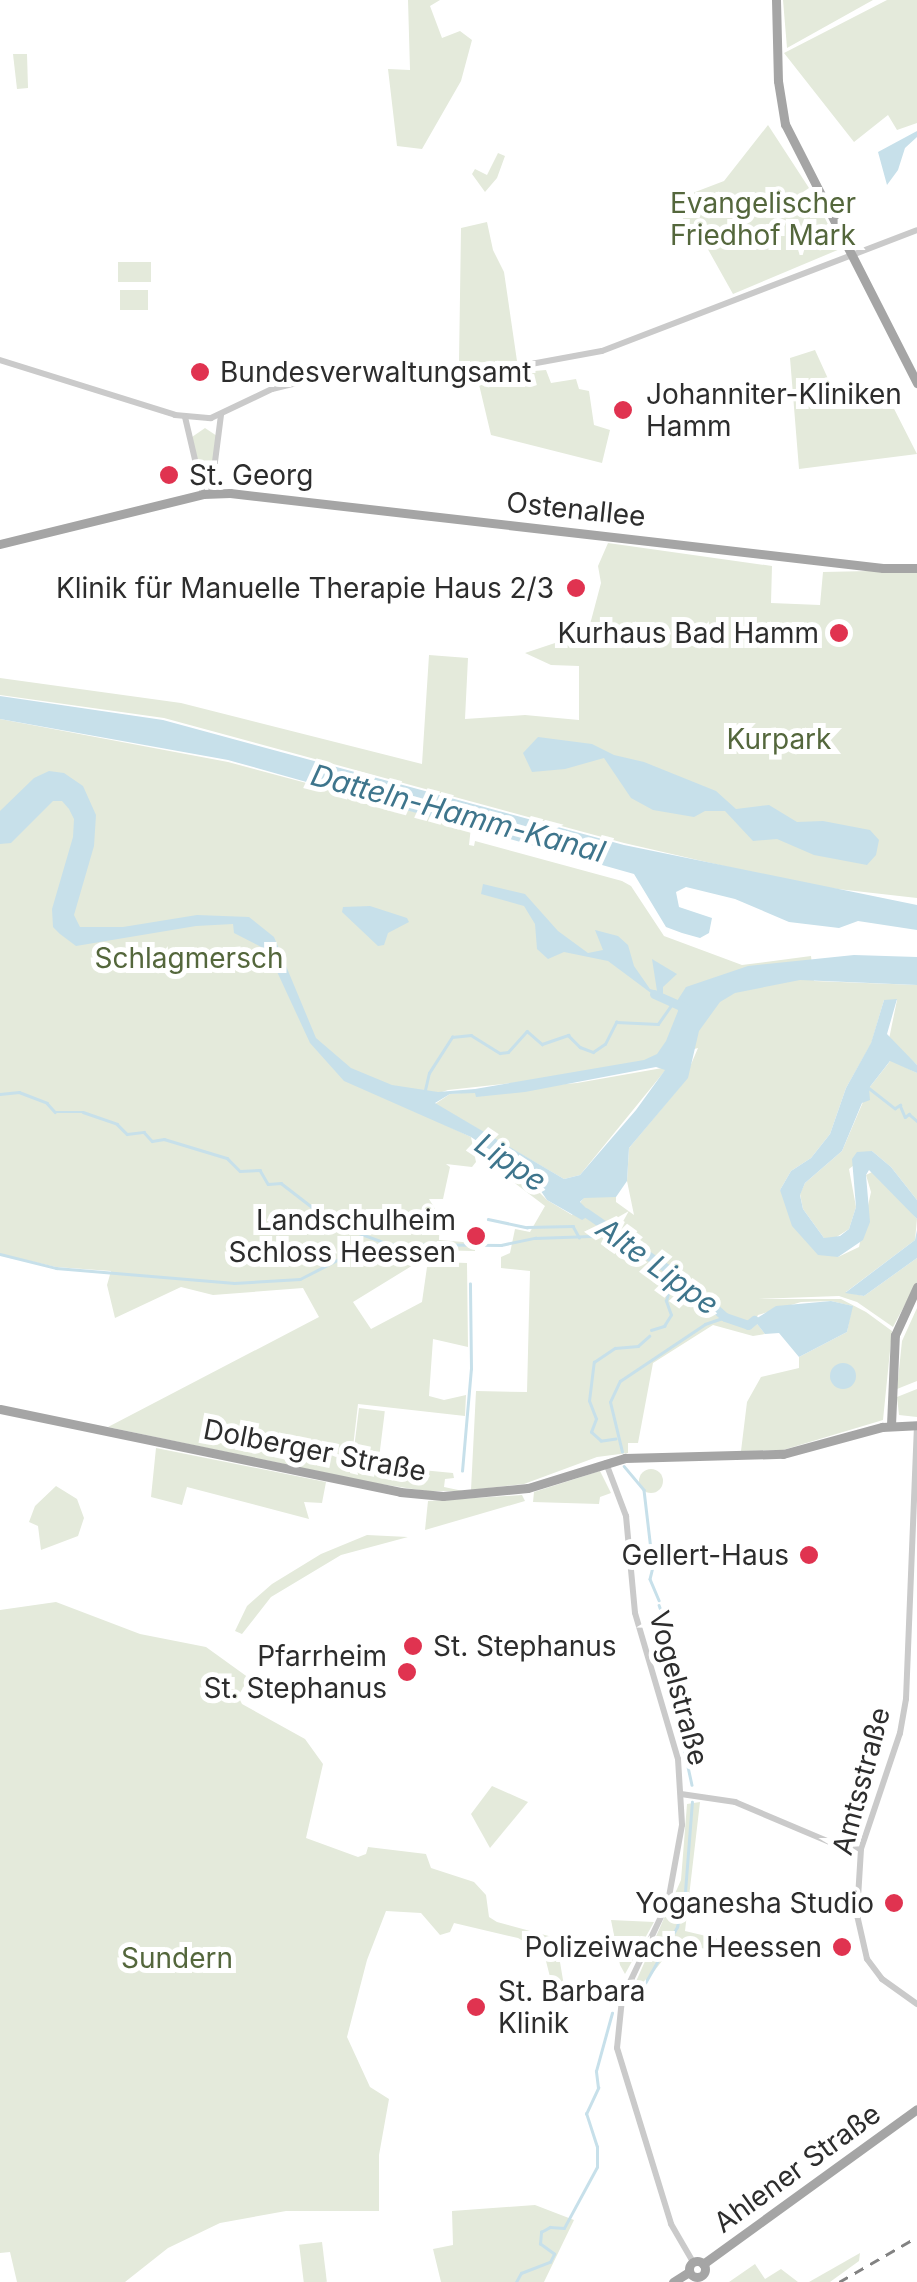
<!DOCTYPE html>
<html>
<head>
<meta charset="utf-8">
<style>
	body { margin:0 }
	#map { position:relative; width:917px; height:2282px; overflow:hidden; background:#fff; font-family:Inter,sans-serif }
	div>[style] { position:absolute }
	.green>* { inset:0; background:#e4eadb; transform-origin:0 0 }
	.round { border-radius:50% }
	.water>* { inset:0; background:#c7e0ea }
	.stream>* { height:2.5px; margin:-1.25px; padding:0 1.25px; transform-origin:1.25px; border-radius:1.25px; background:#c7e0ea }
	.river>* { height:9px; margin:-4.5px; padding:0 4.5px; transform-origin:4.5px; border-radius:4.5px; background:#c7e0ea }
	.minor>* { height:6px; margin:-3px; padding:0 3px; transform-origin:3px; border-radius:3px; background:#cacaca }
	.major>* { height:9px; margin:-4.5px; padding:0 4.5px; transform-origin:4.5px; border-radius:4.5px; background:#a5a5a5 }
	.major>.ring { margin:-4.5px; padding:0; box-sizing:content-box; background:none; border:9px solid #a5a5a5; border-radius:50% }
	.rail>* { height:2.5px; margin-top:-1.25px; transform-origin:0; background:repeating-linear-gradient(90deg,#828282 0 10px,transparent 0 18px) }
	.dots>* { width:28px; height:28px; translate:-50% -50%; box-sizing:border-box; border:5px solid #fff; border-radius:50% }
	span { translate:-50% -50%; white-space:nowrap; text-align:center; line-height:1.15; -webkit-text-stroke:10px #fff; paint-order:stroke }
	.park-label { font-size:28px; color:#54673c }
	.poi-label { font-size:28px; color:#2d2d2d }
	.left { translate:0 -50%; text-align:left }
	.right { translate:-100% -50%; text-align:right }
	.street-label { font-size:28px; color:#2d2d2d }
	.water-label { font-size:30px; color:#3e758c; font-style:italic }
</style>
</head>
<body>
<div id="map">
	<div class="green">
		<i style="clip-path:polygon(408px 0,440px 0,430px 6px,442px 38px,460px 31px,472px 40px,461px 81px,422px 149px,397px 146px,388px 69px,410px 70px)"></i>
		<i style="clip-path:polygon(783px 0,873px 0,787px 48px)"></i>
		<i style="clip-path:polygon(887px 0,917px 0,917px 123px,897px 130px,888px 115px,854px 142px,784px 53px)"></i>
		<i style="clip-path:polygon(13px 54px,27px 54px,28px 88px,17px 89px)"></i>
		<i style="clip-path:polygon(768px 125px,809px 188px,803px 192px,814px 215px,822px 212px,840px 249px,733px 294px,705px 244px,674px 208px,690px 194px,724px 181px)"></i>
		<i style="clip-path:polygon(498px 153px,505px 156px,497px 178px,485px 192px,472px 174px,475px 169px,487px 175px)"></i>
		<i style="clip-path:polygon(487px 222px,493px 250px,504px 272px,517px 361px,459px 363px,461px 228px)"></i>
		<i style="left:118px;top:262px;width:33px;height:20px"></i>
		<i style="left:120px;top:290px;width:28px;height:20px"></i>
		<i style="clip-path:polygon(815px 350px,839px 403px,884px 389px,917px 454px,799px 469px,790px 358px)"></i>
		<i style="clip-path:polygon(546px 370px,551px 383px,576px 379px,579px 389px,589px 391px,594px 425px,610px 430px,602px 463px,491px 435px,477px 376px)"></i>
		<i style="clip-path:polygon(205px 428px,217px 436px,210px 485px,203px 486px,192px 437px)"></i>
		<i style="clip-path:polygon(608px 543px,772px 566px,771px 603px,820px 605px,823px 572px,917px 570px,917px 898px,811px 886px,624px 843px,164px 718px,0 695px,0 678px,181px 703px,422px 764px,429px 655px,468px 658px,465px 719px,525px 715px,579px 720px,579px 666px,551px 665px,525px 653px,588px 632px,601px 583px,598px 566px)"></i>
		<i style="clip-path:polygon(0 719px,228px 762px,471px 827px,469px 845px,474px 846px,475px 841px,622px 881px,631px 886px,664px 936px,742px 965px,811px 956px,814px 981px,917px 985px,917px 1065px,889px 1039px,897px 1000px,884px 1000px,871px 1044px,846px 1088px,830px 1134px,811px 1158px,791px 1171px,780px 1190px,838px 1257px,859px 1247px,871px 1192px,866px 1175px,874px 1171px,917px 1219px,915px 1240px,846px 1292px,864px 1296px,917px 1258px,917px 1282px,893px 1327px,857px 1302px,839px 1296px,758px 1299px,841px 1299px,866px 1312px,892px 1331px,883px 1420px,783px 1450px,741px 1451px,747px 1402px,761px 1377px,799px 1368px,799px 1357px,847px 1332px,852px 1306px,831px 1301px,801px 1302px,758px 1315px,755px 1321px,765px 1334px,753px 1336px,713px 1325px,653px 1363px,638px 1443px,628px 1443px,628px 1453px,597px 1457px,524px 1484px,471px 1490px,476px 1391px,527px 1392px,530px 1271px,501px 1268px,501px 1257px,510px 1253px,515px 1229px,530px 1232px,545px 1206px,512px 1181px,520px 1172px,529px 1176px,527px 1180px,547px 1200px,572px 1215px,584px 1197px,616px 1197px,616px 1202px,634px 1215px,627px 1181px,629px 1148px,683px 1083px,698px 1048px,605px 1073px,448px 1090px,403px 1105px,471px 1137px,476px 1162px,472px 1167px,446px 1164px,450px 1167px,443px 1199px,429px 1199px,440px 1217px,439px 1240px,475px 1243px,475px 1251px,427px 1250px,423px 1259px,353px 1302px,371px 1329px,422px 1302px,427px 1267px,438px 1267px,438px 1262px,467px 1263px,468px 1347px,433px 1339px,429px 1396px,444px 1400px,466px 1395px,465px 1416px,358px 1404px,350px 1473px,358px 1475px,357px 1468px,379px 1473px,380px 1466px,453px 1473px,454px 1478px,445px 1479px,444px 1487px,463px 1491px,426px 1491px,374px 1483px,108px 1427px,319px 1317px,303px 1288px,213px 1295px,181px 1287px,115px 1318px,107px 1285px,111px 1271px,56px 1267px,0 1254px)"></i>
		<i style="clip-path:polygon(891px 1060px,917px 1073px,917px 1200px,891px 1167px,872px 1151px,849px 1169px,856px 1207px,849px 1229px,835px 1238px,824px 1238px,803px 1209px,800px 1194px,805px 1183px,842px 1151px,869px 1088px)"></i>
		<i style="clip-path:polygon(668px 1067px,580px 1175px,564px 1179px,435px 1104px,450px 1094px,577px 1083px)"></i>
		<i style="clip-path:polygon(917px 1308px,917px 1381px,897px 1389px,902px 1341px)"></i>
		<i style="clip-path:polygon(917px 1389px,917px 1417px,899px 1415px,897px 1397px)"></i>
		<i style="left:359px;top:1408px;width:26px;height:52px;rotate:7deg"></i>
		<i style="clip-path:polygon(156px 1448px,326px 1482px,322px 1503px,304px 1502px,309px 1519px,187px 1487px,182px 1505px,151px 1497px)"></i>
		<i class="round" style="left:639px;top:1469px;width:24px;height:24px"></i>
		<i style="clip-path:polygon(600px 1471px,611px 1493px,600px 1497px,599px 1504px,533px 1502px,534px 1492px)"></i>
		<i style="clip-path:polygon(56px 1486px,77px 1499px,84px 1518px,78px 1536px,41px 1550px,38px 1526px,29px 1522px,35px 1506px)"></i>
		<i style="clip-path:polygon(522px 1495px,525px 1501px,425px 1530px,428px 1501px)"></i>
		<i style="clip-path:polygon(367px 1535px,408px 1537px,341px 1555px,271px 1597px,242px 1634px,235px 1631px,247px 1606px,272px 1584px,321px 1554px)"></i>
		<i style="clip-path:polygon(56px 1602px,140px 1634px,206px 1647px,249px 1678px,238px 1696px,242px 1704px,305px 1739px,323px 1764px,306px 1838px,358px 1857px,366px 1854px,368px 1847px,426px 1854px,431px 1868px,474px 1882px,486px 1895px,489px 1917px,497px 1922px,556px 1938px,565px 1992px,546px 1992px,544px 1986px,550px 1977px,544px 1953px,518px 1938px,454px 1923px,450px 1932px,440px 1935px,421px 1913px,386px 1911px,367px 1960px,347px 2037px,370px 2087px,389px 2099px,379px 2155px,379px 2211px,286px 2211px,220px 2223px,168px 2248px,125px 2282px,17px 2282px,10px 2252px,0 2253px,0 1610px)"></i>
		<i style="clip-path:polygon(492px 1786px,528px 1802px,490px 1848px,471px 1814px)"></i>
		<i style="clip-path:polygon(700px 1802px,685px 1931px,723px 1940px,721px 1952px,676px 1943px,638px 1992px,630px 1995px,681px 1880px,687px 1804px)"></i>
		<i style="clip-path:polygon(611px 1920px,654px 1922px,625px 1974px,620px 1965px)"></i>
		<i style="clip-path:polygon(535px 2205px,574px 2220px,544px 2282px,441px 2282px,433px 2249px,453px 2245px,452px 2211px)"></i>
		<i style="left:322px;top:2242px;width:40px;height:23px;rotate:83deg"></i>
		<i style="clip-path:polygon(860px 2253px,859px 2261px,830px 2282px,809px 2282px)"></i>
		<i style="clip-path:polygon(755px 2264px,765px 2279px,781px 2269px,798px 2282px,729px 2282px)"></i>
	</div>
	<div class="water">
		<i style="clip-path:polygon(917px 131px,917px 137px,905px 148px,898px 170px,887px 185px,878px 152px)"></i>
		<i style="clip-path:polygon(0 696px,163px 720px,624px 845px,917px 905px,917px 930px,858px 921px,839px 928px,789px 922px,735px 899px,686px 887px,676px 892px,679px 907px,712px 918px,709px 933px,700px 938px,682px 933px,666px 927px,634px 874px,228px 760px,0 719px)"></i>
		<i style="clip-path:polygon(538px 737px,592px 744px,614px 755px,644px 762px,716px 791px,736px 809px,769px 805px,797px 822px,823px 821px,870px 830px,879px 840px,876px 855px,867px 865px,814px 855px,777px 839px,753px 841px,725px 811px,705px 811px,694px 817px,653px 810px,631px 798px,604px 758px,565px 769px,532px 772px,523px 753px)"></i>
		<i style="clip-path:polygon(evenodd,49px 771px,64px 773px,83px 786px,96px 815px,94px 846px,74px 915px,80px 927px,123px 927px,197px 915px,249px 917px,274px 937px,316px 1038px,351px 1068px,392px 1085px,438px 1092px,475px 1089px,644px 1060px,657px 1054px,666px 1041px,678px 1011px,677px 1001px,686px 987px,748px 966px,854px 955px,917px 957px,917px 985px,800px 980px,735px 993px,720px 1002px,699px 1031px,688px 1078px,629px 1148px,627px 1181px,616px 1197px,584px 1198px,580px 1202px,592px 1214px,582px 1220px,547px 1200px,532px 1178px,471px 1137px,344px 1081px,310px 1043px,267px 950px,234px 933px,233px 924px,196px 926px,76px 946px,60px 934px,53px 927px,52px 909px,73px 837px,74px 819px,69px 809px,62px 801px,53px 801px,11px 843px,0 844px,0 811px,34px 778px,49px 771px,656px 1067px,665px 1070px,636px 1110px,580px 1175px,564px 1179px,435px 1103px,450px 1094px,475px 1093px,476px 1097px,525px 1092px,656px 1067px)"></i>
		<i style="clip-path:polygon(483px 884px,525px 894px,558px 931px,588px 953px,603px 950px,595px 930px,618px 936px,628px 945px,634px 966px,650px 989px,657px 991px,652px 959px,677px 974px,663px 987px,663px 1002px,608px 961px,564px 952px,548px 959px,537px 949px,535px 924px,524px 906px,481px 894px)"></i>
		<i style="clip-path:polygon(370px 906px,407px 918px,409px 922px,388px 933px,384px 945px,378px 946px,342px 912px,343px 907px)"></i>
		<i style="clip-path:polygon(897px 999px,887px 1034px,917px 1065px,917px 1073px,890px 1061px,869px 1088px,870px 1100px,862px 1103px,842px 1151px,805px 1183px,800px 1195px,803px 1209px,824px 1238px,840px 1236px,849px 1229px,856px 1207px,852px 1159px,857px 1152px,872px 1151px,891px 1167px,917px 1200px,917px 1219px,869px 1170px,866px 1175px,870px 1222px,863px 1240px,838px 1257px,818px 1255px,792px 1226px,780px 1190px,791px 1171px,811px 1158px,830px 1134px,846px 1088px,871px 1043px,884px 1000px)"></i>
		<i style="clip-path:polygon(917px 1230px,917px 1258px,864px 1296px,845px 1293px,915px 1240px)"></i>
		<i style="clip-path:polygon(831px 1301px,853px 1306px,847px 1332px,799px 1357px,779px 1333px,765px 1334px,754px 1320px,776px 1306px)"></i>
		<i class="round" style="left:830px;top:1363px;width:26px;height:26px"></i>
	</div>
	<div class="stream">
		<i style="left:869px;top:1088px;width:33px;rotate:38deg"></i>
		<i style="left:895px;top:1108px;width:6px;rotate:-31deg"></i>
		<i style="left:900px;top:1105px;width:13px;rotate:67deg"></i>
		<i style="left:905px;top:1117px;width:5px;rotate:-37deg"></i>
		<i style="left:909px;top:1114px;width:11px;rotate:41deg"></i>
		<i style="left:425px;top:1090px;width:17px;rotate:-77deg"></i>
		<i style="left:429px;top:1073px;width:43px;rotate:-57.4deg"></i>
		<i style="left:452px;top:1037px;width:19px;rotate:-6deg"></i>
		<i style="left:471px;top:1035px;width:34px;rotate:32deg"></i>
		<i style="left:500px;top:1053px;width:8px;rotate:-7deg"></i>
		<i style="left:508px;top:1052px;width:28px;rotate:-48deg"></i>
		<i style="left:527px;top:1031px;width:20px;rotate:41deg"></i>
		<i style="left:542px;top:1044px;width:28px;rotate:-19deg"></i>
		<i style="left:568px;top:1035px;width:17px;rotate:45deg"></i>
		<i style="left:580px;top:1047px;width:14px;rotate:21deg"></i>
		<i style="left:593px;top:1052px;width:14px;rotate:-34deg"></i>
		<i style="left:605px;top:1044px;width:25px;rotate:-63deg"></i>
		<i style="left:616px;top:1022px;width:42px;rotate:2.7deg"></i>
		<i style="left:658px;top:1024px;width:24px;rotate:-55deg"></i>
		<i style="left:0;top:1094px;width:19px;rotate:-6deg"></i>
		<i style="left:19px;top:1092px;width:30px;rotate:21deg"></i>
		<i style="left:47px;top:1103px;width:12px;rotate:48deg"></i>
		<i style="left:55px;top:1112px;width:28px"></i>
		<i style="left:83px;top:1112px;width:36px;rotate:19deg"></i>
		<i style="left:117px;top:1124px;width:14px;rotate:45deg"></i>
		<i style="left:127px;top:1134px;width:17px;rotate:-7deg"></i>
		<i style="left:144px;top:1132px;width:12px;rotate:48deg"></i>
		<i style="left:152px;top:1141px;width:12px;rotate:-9deg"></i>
		<i style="left:164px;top:1139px;width:66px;rotate:16.8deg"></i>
		<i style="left:227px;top:1158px;width:18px;rotate:45deg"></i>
		<i style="left:240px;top:1171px;width:20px;rotate:-3deg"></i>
		<i style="left:260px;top:1170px;width:16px;rotate:60deg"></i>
		<i style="left:268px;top:1184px;width:13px;rotate:-4deg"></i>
		<i style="left:281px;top:1183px;width:67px;rotate:37.7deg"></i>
		<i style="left:334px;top:1224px;width:59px;rotate:20deg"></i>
		<i style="left:389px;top:1244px;width:112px;rotate:0.5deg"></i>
		<i style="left:501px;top:1245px;width:35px;rotate:-12deg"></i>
		<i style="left:535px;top:1238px;width:84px;rotate:-2deg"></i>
		<i style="left:488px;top:1219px;width:40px;rotate:12deg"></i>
		<i style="left:527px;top:1227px;width:46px;rotate:-1.2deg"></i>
		<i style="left:573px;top:1226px;width:13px;rotate:61deg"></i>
		<i style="left:0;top:1254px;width:58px;rotate:14deg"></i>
		<i style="left:56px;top:1268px;width:179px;rotate:4.8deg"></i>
		<i style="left:234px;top:1283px;width:66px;rotate:-3.5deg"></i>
		<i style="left:300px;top:1279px;width:59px;rotate:-27deg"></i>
		<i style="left:353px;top:1252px;width:37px;rotate:-13deg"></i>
		<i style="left:651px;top:1330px;width:14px;rotate:-17deg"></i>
		<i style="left:664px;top:1326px;width:13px;rotate:-58deg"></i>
		<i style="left:671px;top:1315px;width:15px;rotate:-110deg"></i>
		<i style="left:666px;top:1301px;width:29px;rotate:-74deg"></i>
		<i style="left:616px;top:1439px;width:15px;rotate:172deg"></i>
		<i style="left:601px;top:1441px;width:13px;rotate:-138deg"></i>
		<i style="left:591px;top:1432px;width:14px;rotate:-69deg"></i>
		<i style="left:596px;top:1419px;width:19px;rotate:-111deg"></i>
		<i style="left:589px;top:1401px;width:39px;rotate:-83deg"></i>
		<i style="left:594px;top:1362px;width:25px;rotate:-34deg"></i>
		<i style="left:615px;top:1348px;width:23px;rotate:-5deg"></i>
		<i style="left:638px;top:1346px;width:15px;rotate:-42deg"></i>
		<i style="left:622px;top:1452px;width:51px;rotate:-103.5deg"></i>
		<i style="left:610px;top:1402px;width:23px;rotate:-65deg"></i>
		<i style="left:620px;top:1381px;width:102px;rotate:-33.8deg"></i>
		<i style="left:705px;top:1324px;width:21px;rotate:-19deg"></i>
		<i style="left:624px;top:1466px;width:31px;rotate:50deg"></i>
		<i style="left:644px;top:1490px;width:78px;rotate:83.3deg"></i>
		<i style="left:653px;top:1567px;width:12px;rotate:104deg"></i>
		<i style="left:650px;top:1579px;width:23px;rotate:67deg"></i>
		<i style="left:462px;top:1471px;width:102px;rotate:-85deg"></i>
		<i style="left:471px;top:1369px;width:85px;rotate:-90.7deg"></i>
		<i style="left:659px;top:1605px;width:15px;rotate:70deg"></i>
		<i style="left:664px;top:1619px;width:31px;rotate:96deg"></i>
		<i style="left:661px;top:1650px;width:17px;rotate:54deg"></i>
		<i style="left:671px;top:1664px;width:15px;rotate:90deg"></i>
		<i style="left:671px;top:1679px;width:35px;rotate:59deg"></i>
		<i style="left:689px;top:1709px;width:17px;rotate:123deg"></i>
		<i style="left:680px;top:1730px;width:56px;rotate:77.7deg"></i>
		<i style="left:627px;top:2000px;width:23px;rotate:-41deg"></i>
		<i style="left:644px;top:1985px;width:67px;rotate:-60.4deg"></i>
		<i style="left:677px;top:1927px;width:36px;rotate:-77deg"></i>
		<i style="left:685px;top:1892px;width:90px;rotate:-85.6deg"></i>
		<i style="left:516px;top:2282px;width:10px;rotate:-61deg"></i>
		<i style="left:521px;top:2273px;width:31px;rotate:-21deg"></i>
		<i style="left:550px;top:2262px;width:9px;rotate:-63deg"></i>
		<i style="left:554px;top:2254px;width:17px;rotate:-144deg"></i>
		<i style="left:540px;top:2244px;width:12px;rotate:-85deg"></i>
		<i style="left:541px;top:2232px;width:10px;rotate:-29deg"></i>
		<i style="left:550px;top:2227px;width:14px;rotate:4deg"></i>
		<i style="left:564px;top:2228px;width:69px;rotate:-61.6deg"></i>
		<i style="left:597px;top:2167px;width:20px;rotate:-90deg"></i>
		<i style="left:597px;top:2147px;width:35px;rotate:-108deg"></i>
		<i style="left:586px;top:2114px;width:29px;rotate:-65deg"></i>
		<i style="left:598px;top:2088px;width:17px;rotate:-97deg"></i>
		<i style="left:596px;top:2071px;width:60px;rotate:-74.6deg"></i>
	</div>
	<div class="river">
		<i style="left:654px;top:994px;width:34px;rotate:24deg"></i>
		<i style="left:585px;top:1212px;width:118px;rotate:34.6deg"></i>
		<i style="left:682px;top:1279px;width:57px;rotate:41.5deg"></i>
		<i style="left:725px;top:1317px;width:24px;rotate:19deg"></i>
		<i style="left:748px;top:1325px;width:8px;rotate:-40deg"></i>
	</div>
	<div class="minor">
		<i style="left:0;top:360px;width:183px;rotate:17.4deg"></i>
		<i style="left:175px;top:415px;width:36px;rotate:5deg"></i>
		<i style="left:211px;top:418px;width:68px;rotate:-25.4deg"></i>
		<i style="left:272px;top:389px;width:42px;rotate:-13.7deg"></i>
		<i style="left:313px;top:379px;width:207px;rotate:-3.6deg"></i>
		<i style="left:520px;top:366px;width:83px;rotate:-10.4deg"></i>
		<i style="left:602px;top:351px;width:337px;rotate:-21deg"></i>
		<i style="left:185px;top:417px;width:79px;rotate:76.8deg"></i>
		<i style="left:211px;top:493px;width:79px;rotate:-82.7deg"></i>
		<i style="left:917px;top:1425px;width:274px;rotate:92.3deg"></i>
		<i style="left:906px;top:1699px;width:35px;rotate:100deg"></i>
		<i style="left:900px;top:1733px;width:122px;rotate:108.6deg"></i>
		<i style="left:861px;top:1849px;width:66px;rotate:93.5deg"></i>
		<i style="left:857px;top:1915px;width:45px;rotate:77.2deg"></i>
		<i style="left:867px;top:1959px;width:25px;rotate:53deg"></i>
		<i style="left:882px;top:1979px;width:43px;rotate:35.5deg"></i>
		<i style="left:606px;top:1463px;width:57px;rotate:69.3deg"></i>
		<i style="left:626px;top:1516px;width:97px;rotate:84.7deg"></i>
		<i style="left:635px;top:1613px;width:152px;rotate:73.6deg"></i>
		<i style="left:678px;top:1759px;width:66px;rotate:86.5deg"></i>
		<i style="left:682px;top:1825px;width:78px;rotate:100.3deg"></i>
		<i style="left:668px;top:1902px;width:107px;rotate:115.4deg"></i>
		<i style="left:622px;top:1999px;width:49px;rotate:95.8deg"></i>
		<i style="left:617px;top:2048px;width:184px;rotate:72.9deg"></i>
		<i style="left:671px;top:2224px;width:44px;rotate:59.9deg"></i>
		<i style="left:681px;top:1794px;width:55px;rotate:8.4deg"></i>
		<i style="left:735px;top:1802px;width:111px;rotate:22.9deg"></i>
		<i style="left:837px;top:1845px;width:24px;rotate:9deg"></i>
	</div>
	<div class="major">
		<i style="left:776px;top:0;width:81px;rotate:88.6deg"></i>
		<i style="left:778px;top:81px;width:44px;rotate:80.8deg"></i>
		<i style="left:785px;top:124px;width:291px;rotate:63deg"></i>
		<i style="left:0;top:544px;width:209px;rotate:-13.8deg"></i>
		<i style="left:203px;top:494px;width:27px;rotate:-2deg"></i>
		<i style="left:230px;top:493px;width:657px;rotate:6.55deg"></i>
		<i style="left:883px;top:568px;width:34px"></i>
		<i style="left:0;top:1409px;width:409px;rotate:11.7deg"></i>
		<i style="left:400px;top:1492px;width:43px;rotate:5.3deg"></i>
		<i style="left:443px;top:1496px;width:85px;rotate:-5.4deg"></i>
		<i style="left:528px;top:1488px;width:102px;rotate:-17.2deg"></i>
		<i style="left:625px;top:1458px;width:158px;rotate:-1.5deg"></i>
		<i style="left:783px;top:1454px;width:103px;rotate:-15.3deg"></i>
		<i style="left:882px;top:1427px;width:35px;rotate:-3deg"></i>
		<i style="left:891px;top:1425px;width:90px;rotate:-87.5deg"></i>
		<i style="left:895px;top:1335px;width:53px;rotate:-65.4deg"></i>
		<i class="ring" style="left:689px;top:2261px;width:7px;height:7px"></i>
		<i style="left:703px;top:2264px;width:264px;rotate:-35.9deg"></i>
		<i style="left:673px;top:2282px;width:19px;rotate:-32deg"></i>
	</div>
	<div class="rail">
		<i style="left:839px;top:2282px;width:90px;rotate:-30deg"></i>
	</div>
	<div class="dots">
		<i style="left:200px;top:372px;background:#e03350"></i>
		<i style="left:623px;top:410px;background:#e03350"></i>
		<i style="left:169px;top:475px;background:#e03350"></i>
		<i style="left:576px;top:588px;background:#e03350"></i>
		<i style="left:839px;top:633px;background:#e03350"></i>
		<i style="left:476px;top:1236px;background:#e03350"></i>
		<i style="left:809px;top:1555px;background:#e03350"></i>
		<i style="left:413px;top:1646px;background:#e03350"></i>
		<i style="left:407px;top:1672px;background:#e03350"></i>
		<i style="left:894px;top:1903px;background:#e03350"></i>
		<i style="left:842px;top:1947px;background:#e03350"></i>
		<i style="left:476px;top:2007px;background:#e03350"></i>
	</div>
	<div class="park-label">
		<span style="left:763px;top:219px">Evangelischer<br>Friedhof Mark</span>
		<span style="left:779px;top:739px">Kurpark</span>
		<span style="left:189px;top:958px">Schlagmersch</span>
		<span style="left:177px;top:1958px">Sundern</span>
	</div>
	<div class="poi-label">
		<span class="left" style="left:220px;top:372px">Bundesverwaltungsamt</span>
		<span class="left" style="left:646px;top:410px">Johanniter-Kliniken<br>Hamm</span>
		<span class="left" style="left:189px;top:475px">St. Georg</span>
		<span class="right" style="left:554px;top:588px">Klinik für Manuelle Therapie Haus 2/3</span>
		<span class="right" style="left:819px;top:633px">Kurhaus Bad Hamm</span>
		<span class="right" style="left:456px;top:1236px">Landschulheim<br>Schloss Heessen</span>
		<span class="right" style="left:789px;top:1555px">Gellert-Haus</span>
		<span class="left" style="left:433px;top:1646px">St. Stephanus</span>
		<span class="right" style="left:387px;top:1672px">Pfarrheim<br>St. Stephanus</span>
		<span class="right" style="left:874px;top:1903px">Yoganesha Studio</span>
		<span class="right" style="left:822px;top:1947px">Polizeiwache Heessen</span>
		<span class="left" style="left:498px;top:2007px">St. Barbara<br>Klinik</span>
	</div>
	<div class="street-label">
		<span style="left:576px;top:509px;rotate:6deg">Ostenallee</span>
		<span style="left:315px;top:1450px;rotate:11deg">Dolberger Straße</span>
		<span style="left:679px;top:1688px;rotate:75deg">Vogelstraße</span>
		<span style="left:861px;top:1781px;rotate:-75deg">Amtsstraße</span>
		<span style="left:797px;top:2168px;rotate:-36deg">Ahlener Straße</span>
	</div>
	<div class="water-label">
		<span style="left:458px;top:813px;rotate:15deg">Datteln-Hamm-Kanal</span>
		<span style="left:511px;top:1162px;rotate:34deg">Lippe</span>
		<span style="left:658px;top:1266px;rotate:36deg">Alte Lippe</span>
	</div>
</div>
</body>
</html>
